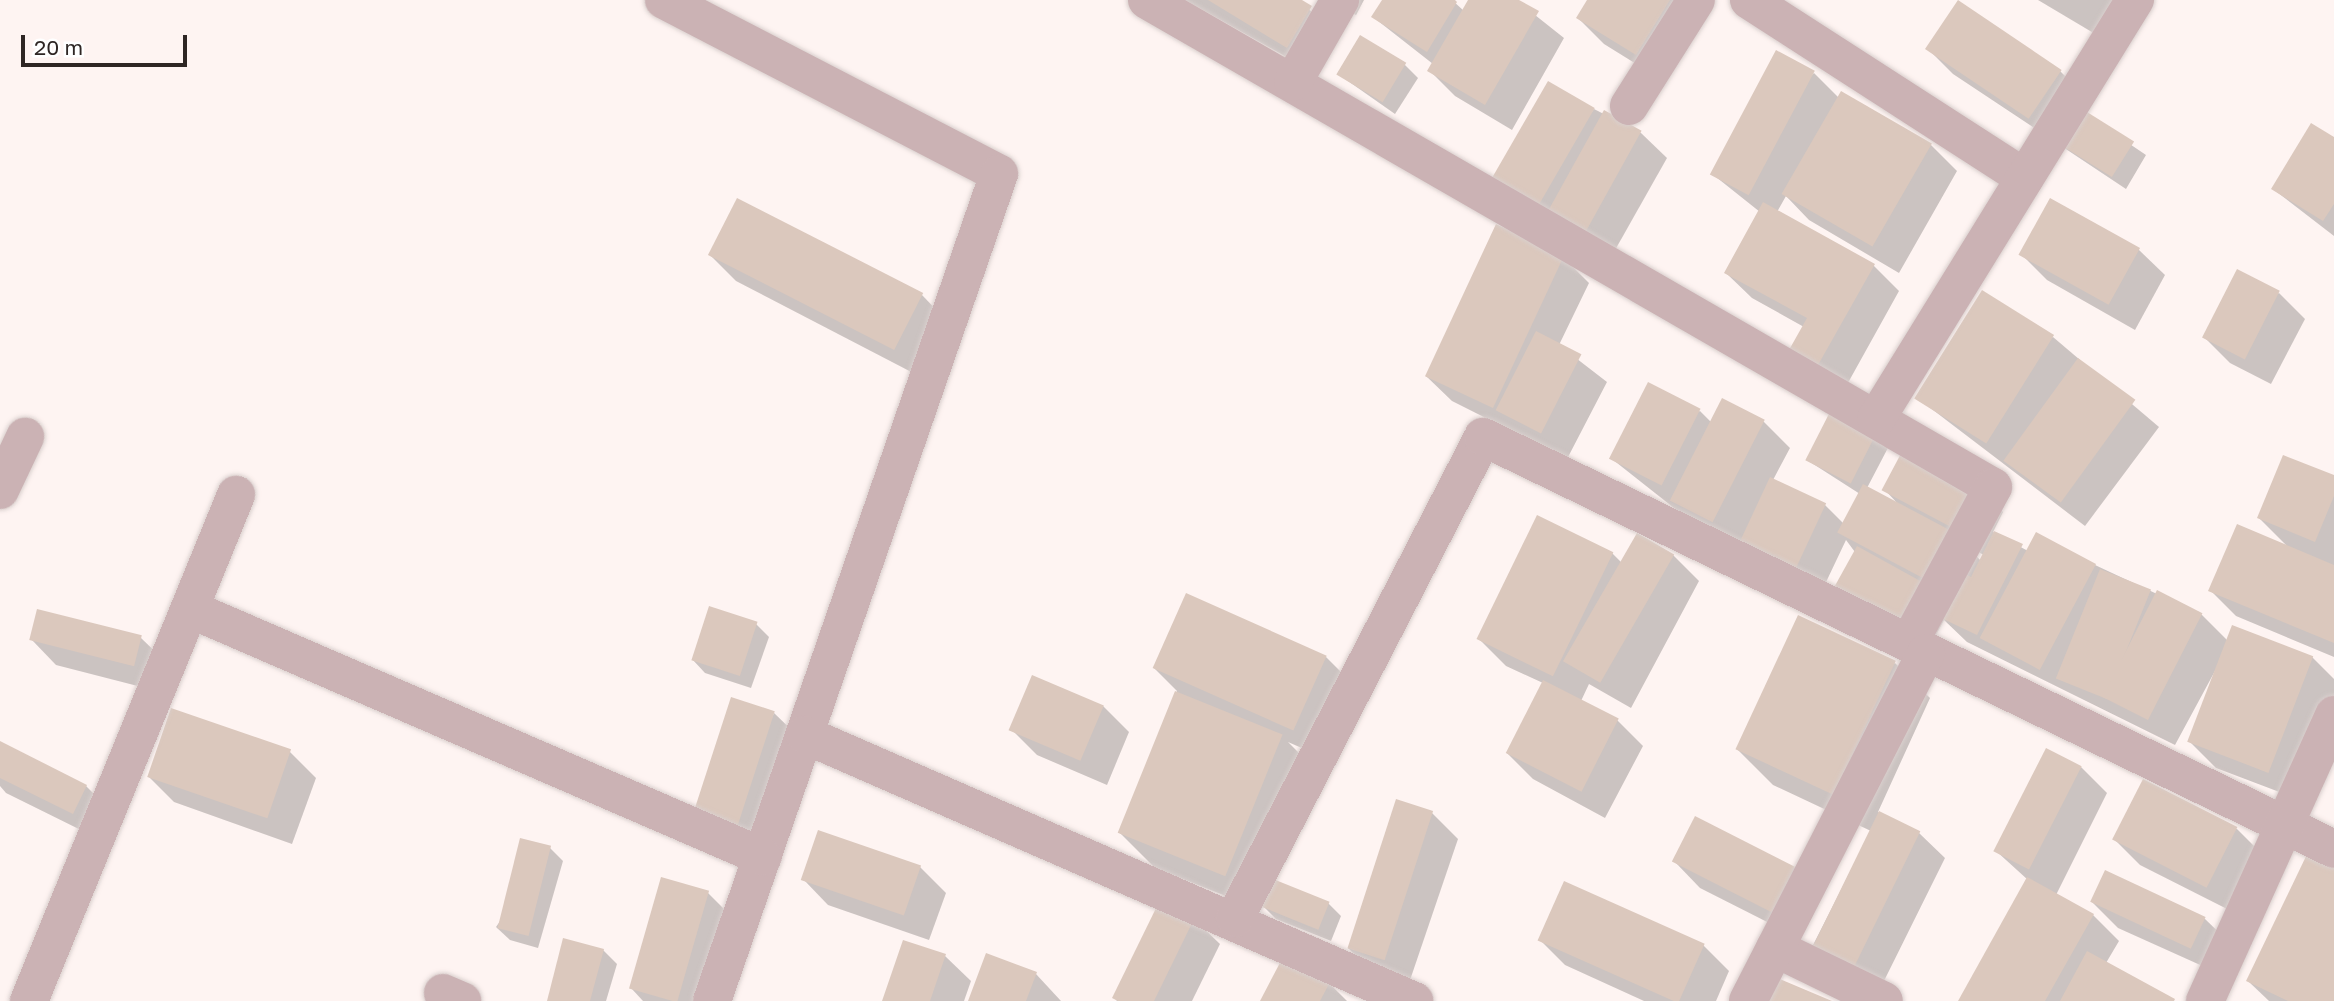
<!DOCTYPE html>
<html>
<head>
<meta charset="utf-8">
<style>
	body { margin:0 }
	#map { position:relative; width:2334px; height:1001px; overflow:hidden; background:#fef4f2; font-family:"Golos Text",sans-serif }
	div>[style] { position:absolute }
	.shadow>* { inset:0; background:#0003 }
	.building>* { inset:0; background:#dbc8bd; transform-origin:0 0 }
	.roads { filter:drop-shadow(0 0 2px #d9cfcd) drop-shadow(0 0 2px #d9cfcd) }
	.street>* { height:38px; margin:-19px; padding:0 19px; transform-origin:19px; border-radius:19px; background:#cbb2b4 }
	span { translate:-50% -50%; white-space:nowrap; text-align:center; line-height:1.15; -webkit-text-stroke:5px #fff; paint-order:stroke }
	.scale { position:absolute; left:21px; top:35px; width:166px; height:32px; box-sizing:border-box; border:4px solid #2e2624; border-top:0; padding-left:9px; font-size:21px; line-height:24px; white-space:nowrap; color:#2e2624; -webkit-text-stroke:5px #fff; paint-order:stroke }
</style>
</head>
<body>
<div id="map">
	<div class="shadow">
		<i style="clip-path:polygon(1185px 0,1298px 0,1336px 33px,1313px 72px)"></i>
		<i style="clip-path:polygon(1329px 0,1364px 0,1356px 15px)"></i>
		<i style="clip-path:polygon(1384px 0,1452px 0,1464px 11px,1470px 0,1516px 0,1564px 38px,1512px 130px,1455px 96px,1430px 71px,1433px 64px,1373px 17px)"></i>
		<i style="clip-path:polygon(1589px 0,1700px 0,1662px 80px,1604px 44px,1578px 18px)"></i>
		<i style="clip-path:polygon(2038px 0,2138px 0,2112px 44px)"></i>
		<i style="clip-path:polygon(1959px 2px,2060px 71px,2086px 97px,2078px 109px,2146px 155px,2126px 189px,1953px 74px,1927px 48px)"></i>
		<i style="clip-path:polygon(1405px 65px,1418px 78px,1395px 114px,1338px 74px)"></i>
		<i style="clip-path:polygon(1814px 73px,1839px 98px,1931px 145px,1957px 171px,1899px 273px,1809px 220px,1786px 196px,1777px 212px,1873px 265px,1899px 291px,1844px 390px,1817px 375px,1804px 327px,1752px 298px,1726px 273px,1760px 212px,1711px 173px)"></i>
		<i style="clip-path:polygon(1594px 109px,1641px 133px,1667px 158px,1610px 259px,1520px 208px)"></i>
		<i style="clip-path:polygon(2334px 139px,2334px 236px,2273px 189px)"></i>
		<i style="clip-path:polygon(2051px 201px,2139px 250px,2165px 275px,2135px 330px,2047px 280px,2021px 254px)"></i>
		<i style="clip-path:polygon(710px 255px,922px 295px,947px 321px,919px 376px,736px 281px)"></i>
		<i style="clip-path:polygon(1563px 257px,1589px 283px,1559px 345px,1607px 382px,1567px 459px,1452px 401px,1426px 376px)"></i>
		<i style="clip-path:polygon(2279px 293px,2305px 319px,2271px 384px,2230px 363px,2204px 337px)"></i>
		<i style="clip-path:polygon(2053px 337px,2159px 427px,2085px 526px,1916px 397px)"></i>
		<i style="clip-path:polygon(evenodd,1834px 408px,1890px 444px,1867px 488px,1898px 504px,1885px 490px,1978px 487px,2003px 512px,1993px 532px,2028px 551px,2095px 565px,2202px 615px,2228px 641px,2312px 657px,2334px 679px,2334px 695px,2295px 798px,2216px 768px,2190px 742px,2222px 658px,2175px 745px,1967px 642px,1944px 620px,1928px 650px,1846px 540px,1818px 599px,1698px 527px,1612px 459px,1700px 411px,1712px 423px,1764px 422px,1790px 448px,1773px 480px,1825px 505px,1844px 524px,1860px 494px,1807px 460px,1834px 408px,1967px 546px,1984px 555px,1981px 561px,1967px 546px)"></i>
		<i style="clip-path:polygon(2334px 477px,2334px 657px,2236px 616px,2210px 590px,2288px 547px,2259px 518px)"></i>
		<i style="clip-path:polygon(1612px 553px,1622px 563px,1673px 555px,1699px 581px,1631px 708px,1589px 684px,1581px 701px,1617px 720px,1643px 746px,1605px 818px,1533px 779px,1507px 753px,1543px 683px,1506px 666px,1480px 640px)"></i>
		<i style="clip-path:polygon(756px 624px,769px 637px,751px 688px,705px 673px,692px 659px)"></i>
		<i style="clip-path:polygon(141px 638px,167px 663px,161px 692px,56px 665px,31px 639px)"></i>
		<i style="clip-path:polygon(1326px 657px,1352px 683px,1320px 756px,1288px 742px,1317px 771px,1273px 881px,1328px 903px,1341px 916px,1331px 941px,1276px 919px,1263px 906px,1261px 910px,1155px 868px,1120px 833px,1177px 691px,1154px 668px)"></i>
		<i style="clip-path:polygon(1895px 663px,1930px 698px,1878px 812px,1919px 833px,1945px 858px,1879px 991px,1813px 945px,1871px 831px,1773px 785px,1737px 749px)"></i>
		<i style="clip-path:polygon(1103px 706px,1129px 732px,1107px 785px,1037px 755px,1011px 729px)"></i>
		<i style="clip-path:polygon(774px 713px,800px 738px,763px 850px,721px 836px)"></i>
		<i style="clip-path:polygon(0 743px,86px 786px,112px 812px,99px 839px,6px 793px,0 786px)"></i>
		<i style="clip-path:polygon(290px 752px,316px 778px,292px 844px,174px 802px,148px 776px)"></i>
		<i style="clip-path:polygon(2081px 767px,2107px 793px,2056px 895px,2093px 915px,2119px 941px,2106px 963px,2174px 1001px,1960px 1001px,2028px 880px,1995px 850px)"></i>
		<i style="clip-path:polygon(1432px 813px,1458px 839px,1408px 986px,1374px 974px,1348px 948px)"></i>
		<i style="clip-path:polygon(2237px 829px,2263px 855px,2233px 912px,2140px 865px,2114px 839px)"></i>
		<i style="clip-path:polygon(550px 848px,563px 861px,538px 948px,510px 940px,496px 927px)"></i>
		<i style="clip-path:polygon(1675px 862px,1794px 867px,1820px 893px,1797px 937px,1700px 888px)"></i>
		<i style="clip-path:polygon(920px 867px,946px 893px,929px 940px,828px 905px,803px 879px)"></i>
		<i style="clip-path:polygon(708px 893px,734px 919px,710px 1001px,643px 1001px,631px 988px)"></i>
		<i style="clip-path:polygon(2092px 902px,2205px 919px,2231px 944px,2218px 973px,2118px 928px)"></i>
		<i style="clip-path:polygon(1194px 919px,1220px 944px,1192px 1001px,1117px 1001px,1114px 997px)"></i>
		<i style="clip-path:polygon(1539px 939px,1703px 945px,1729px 971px,1716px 1001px,1644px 1001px,1565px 965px)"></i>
		<i style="clip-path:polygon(603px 950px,617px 964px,606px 1001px,549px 1001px)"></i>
		<i style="clip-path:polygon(945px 956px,971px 981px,964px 1001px,884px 1001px)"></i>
		<i style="clip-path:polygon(1036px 974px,1061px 1001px,970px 1001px)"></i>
		<i style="clip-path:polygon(2248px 981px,2334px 1001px,2269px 1001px)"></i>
		<i style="clip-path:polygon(1329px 983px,1347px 1001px,1262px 1001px)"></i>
	</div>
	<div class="building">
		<i style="clip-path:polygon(1208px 0,1302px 0,1312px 6px,1287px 48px)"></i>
		<i style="clip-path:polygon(1382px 0,1455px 0,1457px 2px,1427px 52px,1371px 17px)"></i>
		<i style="clip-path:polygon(1468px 0,1519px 0,1539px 11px,1485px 105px,1427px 71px)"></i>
		<i style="clip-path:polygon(1587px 0,1670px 0,1636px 55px,1576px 18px)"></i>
		<i style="left:1958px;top:0;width:125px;height:59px;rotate:34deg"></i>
		<i style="left:1360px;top:35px;width:54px;height:46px;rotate:31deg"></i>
		<i style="left:1776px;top:50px;width:44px;height:141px;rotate:28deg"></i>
		<i style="left:1548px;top:81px;width:54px;height:115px;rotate:30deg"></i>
		<i style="left:1841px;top:91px;width:105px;height:119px;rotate:30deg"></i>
		<i style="left:2079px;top:107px;width:65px;height:42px;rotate:32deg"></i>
		<i style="left:1604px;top:110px;width:43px;height:118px;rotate:29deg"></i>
		<i style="clip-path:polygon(2311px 123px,2334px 137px,2334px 204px,2323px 221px,2271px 189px)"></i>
		<i style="left:737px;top:198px;width:209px;height:64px;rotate:27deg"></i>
		<i style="left:2050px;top:198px;width:103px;height:65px;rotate:29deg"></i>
		<i style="clip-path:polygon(1763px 202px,1875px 264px,1818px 365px,1789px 350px,1807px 318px,1724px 273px)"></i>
		<i style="left:1496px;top:224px;width:75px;height:168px;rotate:25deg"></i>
		<i style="left:2237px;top:269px;width:48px;height:77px;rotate:27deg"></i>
		<i style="left:1982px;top:290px;width:85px;height:128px;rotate:32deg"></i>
		<i style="left:1536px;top:331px;width:51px;height:89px;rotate:27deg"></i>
		<i style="left:2078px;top:358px;width:71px;height:127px;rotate:36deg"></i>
		<i style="left:1648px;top:382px;width:59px;height:86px;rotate:27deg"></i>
		<i style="left:1722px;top:398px;width:48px;height:115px;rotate:27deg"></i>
		<i style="left:1833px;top:406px;width:51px;height:61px;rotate:27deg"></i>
		<i style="left:1905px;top:446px;width:84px;height:50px;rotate:28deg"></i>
		<i style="clip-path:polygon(2283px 455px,2334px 475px,2334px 496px,2315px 542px,2257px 518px)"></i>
		<i style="left:1770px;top:477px;width:62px;height:78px;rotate:25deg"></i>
		<i style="left:1863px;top:484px;width:105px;height:55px;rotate:28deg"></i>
		<i style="left:1537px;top:515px;width:85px;height:138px;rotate:26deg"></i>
		<i style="clip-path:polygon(2237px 524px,2334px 565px,2334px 643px,2208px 591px)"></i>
		<i style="clip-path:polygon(1994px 531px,2023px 544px,1977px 635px,1939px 617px,1961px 572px,1971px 577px)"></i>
		<i style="left:2036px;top:532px;width:68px;height:120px;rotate:28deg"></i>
		<i style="left:1637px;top:533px;width:43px;height:148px;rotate:30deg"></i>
		<i style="left:1857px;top:546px;width:77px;height:50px;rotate:29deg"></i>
		<i style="left:2100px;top:569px;width:55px;height:118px;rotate:22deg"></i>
		<i style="left:2157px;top:590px;width:51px;height:120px;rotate:27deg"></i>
		<i style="left:1186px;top:593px;width:154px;height:82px;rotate:24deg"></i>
		<i style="left:709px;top:606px;width:51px;height:57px;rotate:18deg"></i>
		<i style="left:37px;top:609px;width:108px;height:32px;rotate:14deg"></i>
		<i style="left:1798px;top:615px;width:108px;height:148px;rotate:25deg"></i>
		<i style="left:2232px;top:625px;width:87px;height:125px;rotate:21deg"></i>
		<i style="left:1032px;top:675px;width:78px;height:60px;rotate:23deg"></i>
		<i style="left:1543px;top:680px;width:85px;height:82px;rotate:27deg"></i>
		<i style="left:1175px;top:691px;width:116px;height:153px;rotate:22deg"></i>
		<i style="left:731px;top:697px;width:46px;height:119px;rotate:18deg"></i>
		<i style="left:171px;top:708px;width:127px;height:73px;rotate:19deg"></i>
		<i style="clip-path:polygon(0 741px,87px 785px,73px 814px,0 778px)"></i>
		<i style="left:2046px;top:748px;width:40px;height:116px;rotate:27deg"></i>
		<i style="left:2143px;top:779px;width:106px;height:68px;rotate:27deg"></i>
		<i style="left:1396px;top:799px;width:39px;height:157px;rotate:18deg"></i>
		<i style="left:1879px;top:811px;width:46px;height:150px;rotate:26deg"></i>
		<i style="left:1695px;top:816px;width:112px;height:51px;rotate:27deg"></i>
		<i style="left:818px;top:830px;width:109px;height:53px;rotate:19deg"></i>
		<i style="left:520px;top:838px;width:32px;height:93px;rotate:14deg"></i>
		<i style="clip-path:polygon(2310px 848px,2334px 859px,2334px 1001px,2288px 1001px,2246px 981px)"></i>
		<i style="left:2105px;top:870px;width:111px;height:35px;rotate:25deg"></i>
		<i style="left:661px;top:877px;width:50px;height:116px;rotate:16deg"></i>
		<i style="clip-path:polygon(2027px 877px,2094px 914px,2045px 1001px,1958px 1001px)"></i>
		<i style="left:1273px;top:879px;width:61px;height:30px;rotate:22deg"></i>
		<i style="left:1564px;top:881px;width:154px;height:65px;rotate:24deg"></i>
		<i style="clip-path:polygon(1160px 900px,1195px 917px,1154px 1001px,1118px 1001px,1112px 998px)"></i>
		<i style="clip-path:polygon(563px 938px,604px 949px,590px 1001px,547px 1001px)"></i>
		<i style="clip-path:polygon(903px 940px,946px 954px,930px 1001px,882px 1001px)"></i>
		<i style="clip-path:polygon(2087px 951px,2175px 999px,2174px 1001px,2060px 1001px)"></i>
		<i style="clip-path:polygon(986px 953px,1037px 972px,1026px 1001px,968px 1001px)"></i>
		<i style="clip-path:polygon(1283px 957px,1330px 982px,1320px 1001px,1260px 1001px)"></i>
		<i style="clip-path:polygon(1775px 977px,1832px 1001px,1765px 1001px)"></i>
	</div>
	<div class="roads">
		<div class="street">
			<i style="left:664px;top:0;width:377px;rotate:27.4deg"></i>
			<i style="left:999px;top:174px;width:875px;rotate:109.14deg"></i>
			<i style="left:1147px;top:0;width:976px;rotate:29.93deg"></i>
			<i style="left:1993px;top:487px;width:177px;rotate:118.3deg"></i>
			<i style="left:1749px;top:0;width:328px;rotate:32.8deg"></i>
			<i style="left:1293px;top:82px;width:95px;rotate:-60.2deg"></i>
			<i style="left:1629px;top:106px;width:125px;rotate:-57.7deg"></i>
			<i style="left:1876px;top:419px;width:493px;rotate:-58.3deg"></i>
			<i style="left:0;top:490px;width:59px;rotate:-64.7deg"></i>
			<i style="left:190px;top:609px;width:624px;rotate:23.4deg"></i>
			<i style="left:805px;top:735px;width:665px;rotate:23.59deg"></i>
			<i style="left:1235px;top:918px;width:541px;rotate:-62.72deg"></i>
			<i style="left:1483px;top:437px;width:945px;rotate:25.83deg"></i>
			<i style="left:1775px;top:948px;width:121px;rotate:25.9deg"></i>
			<i style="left:443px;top:993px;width:21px;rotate:23deg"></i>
			<i style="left:29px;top:1001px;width:547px;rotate:-67.75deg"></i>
			<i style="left:1748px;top:1001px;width:391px;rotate:-62.9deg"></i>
			<i style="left:2205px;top:1001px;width:314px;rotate:-65.7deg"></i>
		</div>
	</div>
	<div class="scale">20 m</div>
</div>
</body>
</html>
